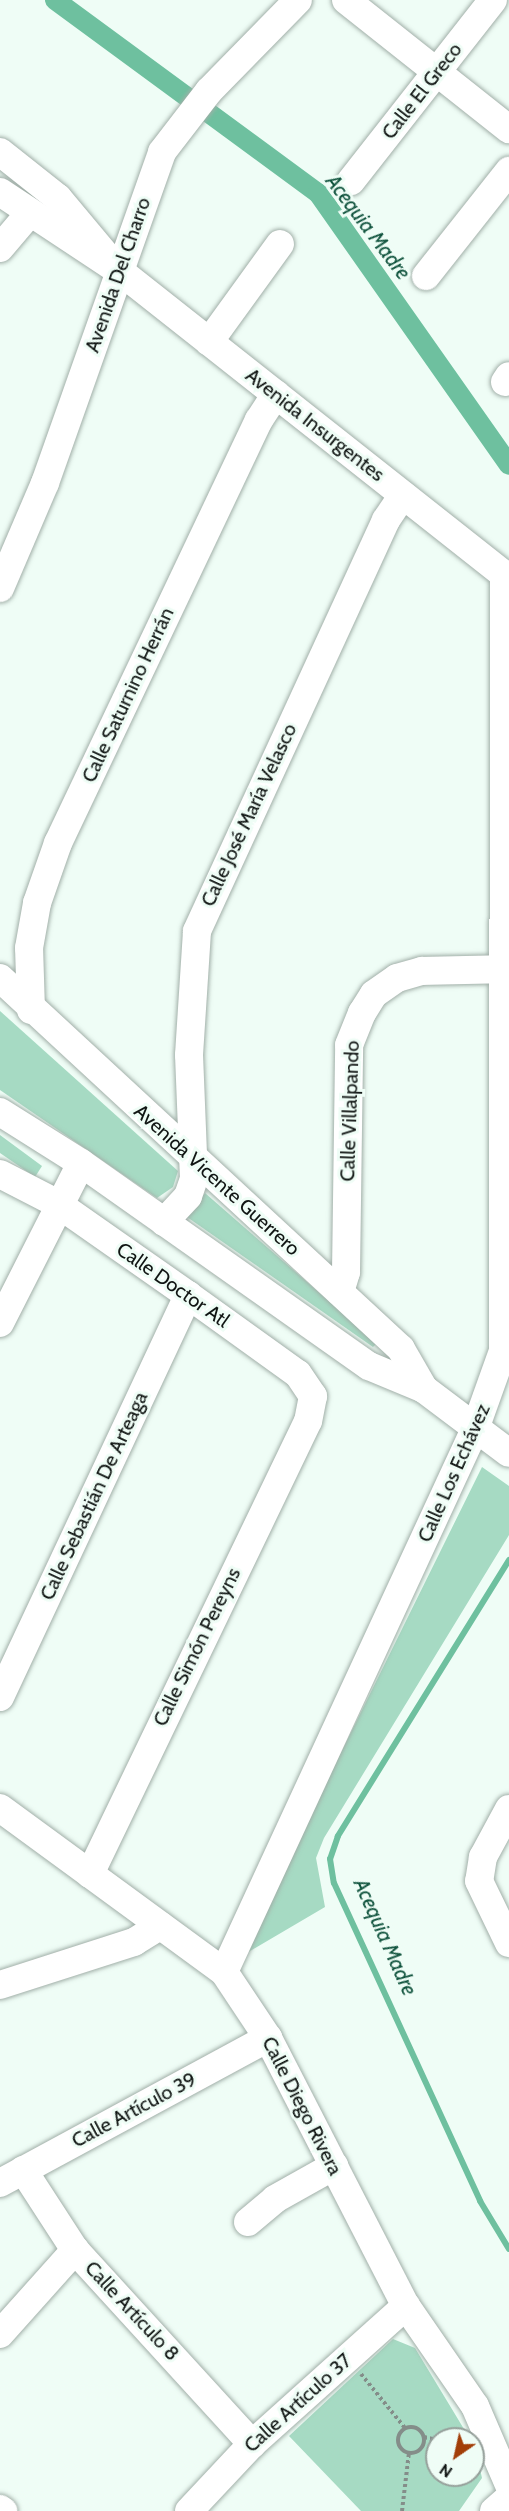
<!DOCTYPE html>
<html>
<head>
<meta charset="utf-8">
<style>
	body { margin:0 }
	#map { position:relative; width:509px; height:2511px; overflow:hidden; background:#effdf6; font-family:Cabin,sans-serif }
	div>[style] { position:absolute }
	.green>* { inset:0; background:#a6dac3 }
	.stream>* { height:6px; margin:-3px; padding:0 3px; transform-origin:3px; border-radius:3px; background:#6ec09f }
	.canal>* { height:20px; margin:-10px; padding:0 10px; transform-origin:10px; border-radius:10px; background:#6ec09f }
	.path>* { height:4px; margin-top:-2px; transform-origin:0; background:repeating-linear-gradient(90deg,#848d89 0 3px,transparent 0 6px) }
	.path>.ring { margin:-2px; padding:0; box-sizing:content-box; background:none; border:4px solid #848d89; border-radius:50% }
	.roads { filter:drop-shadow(0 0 2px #a1afa8) drop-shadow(0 0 2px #a1afa8) }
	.minor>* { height:28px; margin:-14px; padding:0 14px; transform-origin:14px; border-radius:14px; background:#fff }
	span { translate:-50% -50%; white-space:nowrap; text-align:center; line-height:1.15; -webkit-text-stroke:6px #effdf6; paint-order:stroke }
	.street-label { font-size:20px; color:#101513 }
	.water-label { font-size:21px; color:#11543e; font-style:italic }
	.north { position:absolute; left:425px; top:2427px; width:60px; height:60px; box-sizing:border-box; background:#effdf6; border:2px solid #96a09b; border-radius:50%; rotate:214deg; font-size:16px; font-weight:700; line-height:24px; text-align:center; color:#101513 }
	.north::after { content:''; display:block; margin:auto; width:21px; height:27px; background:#a23e08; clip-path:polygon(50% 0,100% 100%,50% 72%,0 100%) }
</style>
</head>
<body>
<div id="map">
	<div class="green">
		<i style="clip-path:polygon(0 1011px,178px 1171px,173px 1187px,157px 1198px,0 1090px)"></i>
		<i style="clip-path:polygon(0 1135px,42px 1166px,35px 1177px,0 1153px)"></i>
		<i style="clip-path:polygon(205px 1193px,377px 1343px,373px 1347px,187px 1217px)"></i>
		<i style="clip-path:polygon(482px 1467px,509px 1486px,509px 1535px,324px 1838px,316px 1858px,325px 1907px,240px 1957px)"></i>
		<i style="clip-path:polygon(393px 2339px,415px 2348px,470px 2439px,437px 2439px,437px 2475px,473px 2475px,475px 2447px,482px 2478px,459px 2511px,361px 2511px,289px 2436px)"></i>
	</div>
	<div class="stream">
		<i style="left:509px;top:1560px;width:325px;rotate:121.8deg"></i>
		<i style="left:338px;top:1836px;width:24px;rotate:109deg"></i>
		<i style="left:330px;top:1859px;width:24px;rotate:81deg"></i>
		<i style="left:334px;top:1883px;width:350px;rotate:65.3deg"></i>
		<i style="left:480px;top:2201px;width:56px;rotate:58.9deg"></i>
	</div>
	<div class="canal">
		<i style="left:55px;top:0;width:326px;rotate:36.3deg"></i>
		<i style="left:318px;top:193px;width:332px;rotate:54.9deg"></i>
	</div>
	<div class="path">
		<i style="left:361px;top:2374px;width:70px;rotate:50.8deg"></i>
		<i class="ring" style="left:398px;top:2427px;width:22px;height:22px"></i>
		<i style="left:424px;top:2437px;width:13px;rotate:13deg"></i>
		<i style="left:402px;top:2511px;width:59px;rotate:-83.2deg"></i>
	</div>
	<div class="roads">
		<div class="minor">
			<i style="left:346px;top:0;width:208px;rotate:38.4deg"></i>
			<i style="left:0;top:152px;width:74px;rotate:38.4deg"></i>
			<i style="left:58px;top:198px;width:72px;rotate:50.1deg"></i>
			<i style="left:351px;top:181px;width:230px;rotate:-51.9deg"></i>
			<i style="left:0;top:192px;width:145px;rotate:33.5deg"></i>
			<i style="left:121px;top:272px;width:494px;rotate:38.3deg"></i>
			<i style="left:0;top:248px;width:43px;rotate:-49.7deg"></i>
			<i style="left:426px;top:276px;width:134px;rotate:-51.7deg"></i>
			<i style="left:209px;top:342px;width:121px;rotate:-54.1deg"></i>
			<i style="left:505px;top:382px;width:7px;rotate:-56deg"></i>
			<i style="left:0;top:588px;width:114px;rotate:-66.8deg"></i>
			<i style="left:45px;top:483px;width:351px;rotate:-70.5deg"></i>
			<i style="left:162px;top:152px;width:77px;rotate:-52.4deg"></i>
			<i style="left:209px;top:91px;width:127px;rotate:-45.6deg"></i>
			<i style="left:0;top:978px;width:546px;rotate:42.77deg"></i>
			<i style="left:401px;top:1349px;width:46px;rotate:60.1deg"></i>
			<i style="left:31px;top:1010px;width:62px;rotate:-91.8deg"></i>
			<i style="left:29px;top:948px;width:46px;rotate:-79.9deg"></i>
			<i style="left:37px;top:903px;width:64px;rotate:-70.7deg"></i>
			<i style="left:58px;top:843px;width:468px;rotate:-64.6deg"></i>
			<i style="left:259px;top:420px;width:31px;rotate:-57deg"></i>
			<i style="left:0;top:1112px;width:96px;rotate:32.2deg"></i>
			<i style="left:81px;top:1163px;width:352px;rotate:35.2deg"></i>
			<i style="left:369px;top:1366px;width:60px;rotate:22.7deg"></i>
			<i style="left:424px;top:1389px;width:106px;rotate:37deg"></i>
			<i style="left:0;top:1174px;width:65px;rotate:27.3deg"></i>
			<i style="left:58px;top:1204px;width:159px;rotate:35deg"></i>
			<i style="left:188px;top:1295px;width:135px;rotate:35.7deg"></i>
			<i style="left:298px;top:1374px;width:27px;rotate:56deg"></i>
			<i style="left:313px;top:1396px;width:25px;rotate:101deg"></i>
			<i style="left:308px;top:1421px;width:503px;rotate:115.7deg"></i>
			<i style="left:164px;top:1222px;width:35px;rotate:-47deg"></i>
			<i style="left:188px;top:1196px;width:18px;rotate:-71deg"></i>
			<i style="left:194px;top:1179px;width:124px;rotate:-92.3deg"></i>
			<i style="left:189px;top:1055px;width:124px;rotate:-86.3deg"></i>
			<i style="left:197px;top:931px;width:452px;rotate:-65.3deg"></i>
			<i style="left:386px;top:520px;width:30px;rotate:-56deg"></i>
			<i style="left:340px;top:1292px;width:21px;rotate:-73deg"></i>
			<i style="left:346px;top:1272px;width:227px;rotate:-89.2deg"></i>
			<i style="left:349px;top:1045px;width:35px;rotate:-68deg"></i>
			<i style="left:362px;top:1013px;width:22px;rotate:-58deg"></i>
			<i style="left:374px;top:994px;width:28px;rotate:-35deg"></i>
			<i style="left:397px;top:978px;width:26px;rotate:-16deg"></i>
			<i style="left:422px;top:971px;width:87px;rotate:-1.3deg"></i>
			<i style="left:0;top:1323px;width:179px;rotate:-63.1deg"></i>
			<i style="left:0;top:1697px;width:444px;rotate:-64.9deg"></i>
			<i style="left:0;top:1808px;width:278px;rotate:36.2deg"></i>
			<i style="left:224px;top:1972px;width:79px;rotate:56.3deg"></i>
			<i style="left:268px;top:2038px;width:301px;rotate:62.8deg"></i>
			<i style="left:406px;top:2306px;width:121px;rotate:55.4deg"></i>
			<i style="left:475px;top:2406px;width:86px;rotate:66.7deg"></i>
			<i style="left:509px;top:1809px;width:55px;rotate:118.4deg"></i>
			<i style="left:483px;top:1857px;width:24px;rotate:99deg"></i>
			<i style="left:479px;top:1881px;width:69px;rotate:64.2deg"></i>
			<i style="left:224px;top:1972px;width:598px;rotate:-65.19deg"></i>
			<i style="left:475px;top:1429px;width:83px;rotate:-70.3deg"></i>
			<i style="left:503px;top:1351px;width:777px;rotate:-89.93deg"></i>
			<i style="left:0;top:1985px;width:141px;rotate:-17.8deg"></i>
			<i style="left:134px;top:1942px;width:31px;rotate:-32deg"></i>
			<i style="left:23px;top:2170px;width:95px;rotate:57deg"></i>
			<i style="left:75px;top:2250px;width:263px;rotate:47.6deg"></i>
			<i style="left:0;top:2183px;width:305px;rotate:-28.4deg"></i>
			<i style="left:248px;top:2222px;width:35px;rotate:-40deg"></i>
			<i style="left:275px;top:2199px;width:68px;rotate:-29.2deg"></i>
			<i style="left:0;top:2334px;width:113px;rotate:-48.2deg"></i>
			<i style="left:0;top:2509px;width:4px;rotate:34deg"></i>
			<i style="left:189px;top:2511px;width:92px;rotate:-46.8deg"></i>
			<i style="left:252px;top:2444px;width:207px;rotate:-41.9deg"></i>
			<i style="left:494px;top:2511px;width:20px;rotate:-41deg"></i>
		</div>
	</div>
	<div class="street-label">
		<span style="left:422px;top:91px;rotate:-52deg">Calle El Greco</span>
		<span style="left:118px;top:275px;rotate:-71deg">Avenida Del Charro</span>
		<span style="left:315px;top:425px;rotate:38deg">Avenida Insurgentes</span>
		<span style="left:128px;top:695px;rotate:-65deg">Calle Saturnino Herrán</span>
		<span style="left:249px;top:815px;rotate:-65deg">Calle José María Velasco</span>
		<span style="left:350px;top:1111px;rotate:-88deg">Calle Villalpando</span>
		<span style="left:217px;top:1180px;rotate:42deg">Avenida Vicente Guerrero</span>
		<span style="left:173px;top:1285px;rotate:35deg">Calle Doctor Atl</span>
		<span style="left:454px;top:1473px;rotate:-66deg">Calle Los Echávez</span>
		<span style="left:94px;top:1496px;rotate:-65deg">Calle Sebastián De Arteaga</span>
		<span style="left:197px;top:1647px;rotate:-64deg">Calle Simón Pereyns</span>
		<span style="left:302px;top:2106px;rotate:63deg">Calle Diego Rivera</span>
		<span style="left:134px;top:2110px;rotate:-28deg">Calle Artículo 39</span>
		<span style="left:132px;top:2311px;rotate:47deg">Calle Artículo 8</span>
		<span style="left:298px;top:2403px;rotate:-42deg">Calle Artículo 37</span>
	</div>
	<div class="water-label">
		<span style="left:368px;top:227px;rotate:53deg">Acequia Madre</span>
		<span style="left:385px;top:1937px;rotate:66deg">Acequia Madre</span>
	</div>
	<div class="north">N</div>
</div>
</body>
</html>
